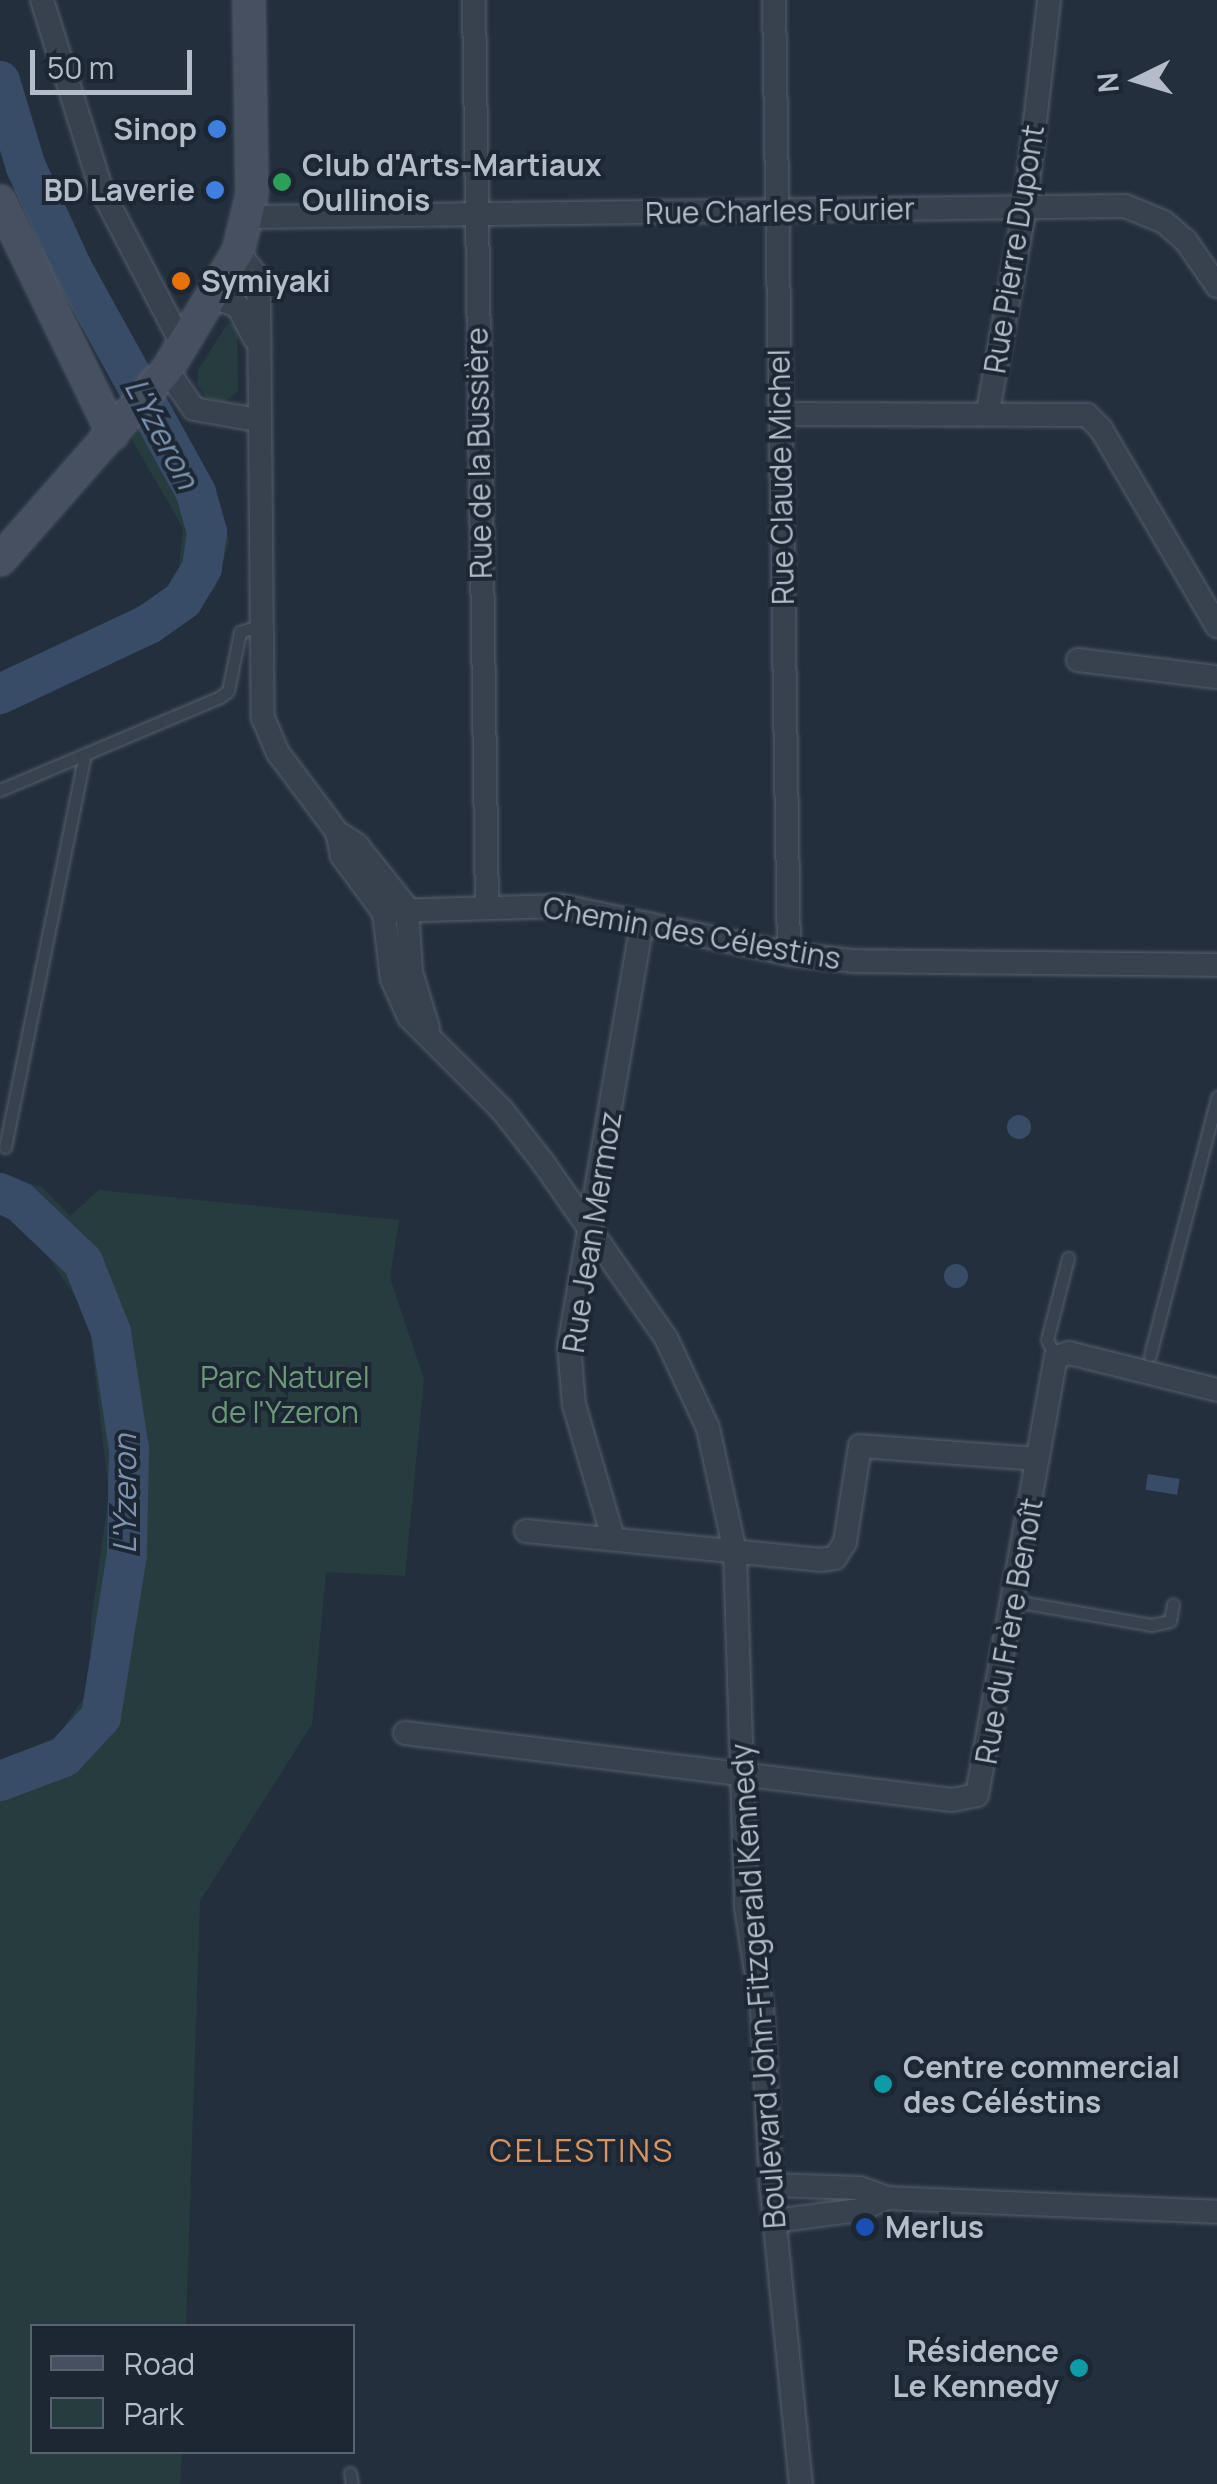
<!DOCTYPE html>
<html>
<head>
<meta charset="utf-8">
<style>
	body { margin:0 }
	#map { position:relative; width:1217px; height:2484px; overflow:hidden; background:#242f3e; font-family:Manrope,sans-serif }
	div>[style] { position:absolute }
	.green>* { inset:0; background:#263c3f }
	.water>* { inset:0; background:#394c67; transform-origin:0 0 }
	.round { border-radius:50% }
	.river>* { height:40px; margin:-20px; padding:0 20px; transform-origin:20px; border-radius:20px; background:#394c67 }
	.roads { filter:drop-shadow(0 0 2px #565f6c) drop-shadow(0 0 2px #565f6c) }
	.lane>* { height:11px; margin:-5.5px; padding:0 5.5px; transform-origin:5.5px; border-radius:5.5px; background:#38414e }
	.street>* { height:22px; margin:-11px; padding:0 11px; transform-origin:11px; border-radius:11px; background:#38414e }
	.secondary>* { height:30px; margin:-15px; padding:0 15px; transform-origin:15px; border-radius:15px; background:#465061 }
	.dots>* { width:28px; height:28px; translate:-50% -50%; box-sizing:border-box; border:5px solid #1d2633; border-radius:50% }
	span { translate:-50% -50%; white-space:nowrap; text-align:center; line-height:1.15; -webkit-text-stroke:8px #1d2633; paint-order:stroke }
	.poi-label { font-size:30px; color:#b4bcc9; font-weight:700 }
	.right { translate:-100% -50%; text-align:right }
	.left { translate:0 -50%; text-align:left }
	.street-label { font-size:30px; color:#b4bcc9 }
	.park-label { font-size:30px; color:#6b9a76 }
	.water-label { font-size:32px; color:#7c92b1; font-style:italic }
	.neighbourhood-label { font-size:32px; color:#d59563; letter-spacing:2.5px }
	.legend { position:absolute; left:30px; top:2324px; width:325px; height:130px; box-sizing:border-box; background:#1d2633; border:2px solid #59626f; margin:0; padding:12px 18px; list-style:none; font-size:30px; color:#b4bcc9 }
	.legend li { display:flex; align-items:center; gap:20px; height:50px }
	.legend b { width:50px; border:2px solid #59626f }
	.north { position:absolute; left:1087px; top:30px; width:100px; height:100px; -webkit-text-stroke:8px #1d2633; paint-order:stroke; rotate:265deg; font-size:28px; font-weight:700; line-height:40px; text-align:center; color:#b4bcc9 }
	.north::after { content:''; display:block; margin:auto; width:35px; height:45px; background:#b4bcc9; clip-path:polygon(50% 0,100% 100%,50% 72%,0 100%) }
	.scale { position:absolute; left:30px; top:50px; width:162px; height:45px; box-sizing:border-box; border:5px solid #b4bcc9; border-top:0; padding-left:12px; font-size:30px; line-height:35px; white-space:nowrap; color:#b4bcc9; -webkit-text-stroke:8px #1d2633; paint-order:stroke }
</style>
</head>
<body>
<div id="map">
	<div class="green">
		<i style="clip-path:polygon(237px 324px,238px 391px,224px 402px,207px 398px,197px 385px,198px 370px,228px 323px)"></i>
		<i style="clip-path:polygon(160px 387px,225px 522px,229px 541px,215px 588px,188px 617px,153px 638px,0 715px,0 674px,62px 648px,166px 591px,178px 578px,183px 528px,124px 426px)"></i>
		<i style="clip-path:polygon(0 1175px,42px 1187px,70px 1216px,99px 1190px,399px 1220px,390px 1278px,424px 1379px,405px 1576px,326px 1572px,312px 1724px,200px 1901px,186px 2326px,32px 2326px,32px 2452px,182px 2452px,180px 2484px,0 2484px,0 1760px,57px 1737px,90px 1689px,91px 1622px,109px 1494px,88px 1315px,37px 1241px,0 1209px)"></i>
	</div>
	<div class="water">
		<i class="round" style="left:1007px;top:1115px;width:24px;height:24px"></i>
		<i class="round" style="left:944px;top:1264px;width:24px;height:24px"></i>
		<i style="left:1148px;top:1474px;width:32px;height:16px;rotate:9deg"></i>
	</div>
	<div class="river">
		<i style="left:0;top:81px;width:90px;rotate:73.2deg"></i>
		<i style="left:26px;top:167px;width:111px;rotate:65.5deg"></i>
		<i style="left:72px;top:268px;width:257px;rotate:61.1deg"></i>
		<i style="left:196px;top:493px;width:41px;rotate:74.2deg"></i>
		<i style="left:207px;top:532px;width:36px;rotate:98deg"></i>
		<i style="left:202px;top:568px;width:37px;rotate:121deg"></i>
		<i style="left:183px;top:600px;width:42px;rotate:144.8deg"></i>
		<i style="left:149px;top:624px;width:165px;rotate:154.8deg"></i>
		<i style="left:0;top:1193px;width:22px;rotate:24deg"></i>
		<i style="left:20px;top:1202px;width:87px;rotate:43.6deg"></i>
		<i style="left:83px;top:1262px;width:75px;rotate:68.2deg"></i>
		<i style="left:111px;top:1332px;width:118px;rotate:81.3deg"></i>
		<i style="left:129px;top:1449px;width:105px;rotate:91.1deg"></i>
		<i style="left:127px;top:1554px;width:165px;rotate:99.1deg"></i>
		<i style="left:101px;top:1717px;width:54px;rotate:132.8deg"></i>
		<i style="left:64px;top:1757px;width:68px;rotate:159.4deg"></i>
	</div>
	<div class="roads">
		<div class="lane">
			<i style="left:0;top:790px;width:239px;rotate:-22.9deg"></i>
			<i style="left:220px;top:697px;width:10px;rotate:-37deg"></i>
			<i style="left:228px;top:691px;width:60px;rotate:-78.5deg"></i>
			<i style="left:240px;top:632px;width:20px;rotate:-18deg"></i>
			<i style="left:5px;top:1147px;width:401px;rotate:-78.5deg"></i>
			<i style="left:1150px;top:1355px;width:267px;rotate:-75.4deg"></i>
			<i style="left:1056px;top:1357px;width:19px;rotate:-118deg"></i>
			<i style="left:1047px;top:1340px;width:85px;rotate:-75.6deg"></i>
			<i style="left:1014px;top:1601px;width:139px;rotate:9.9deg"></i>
			<i style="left:1151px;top:1625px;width:19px;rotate:-12deg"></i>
			<i style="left:1170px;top:1621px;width:17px;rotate:-80deg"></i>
			<i style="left:350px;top:2473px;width:11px;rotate:80deg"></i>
		</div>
		<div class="street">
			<i style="left:42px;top:0;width:200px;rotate:72.6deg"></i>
			<i style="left:102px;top:191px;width:177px;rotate:62.4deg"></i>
			<i style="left:474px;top:0;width:906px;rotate:89.18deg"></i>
			<i style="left:774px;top:0;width:954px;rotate:89.1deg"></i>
			<i style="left:250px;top:217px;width:875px;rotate:-0.72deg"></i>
			<i style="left:1125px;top:206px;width:42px;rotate:22.3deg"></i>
			<i style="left:1164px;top:222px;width:29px;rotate:41deg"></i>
			<i style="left:1186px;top:241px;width:55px;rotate:55.4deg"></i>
			<i style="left:238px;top:252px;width:28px;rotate:52deg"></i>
			<i style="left:255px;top:274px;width:27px;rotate:82deg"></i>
			<i style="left:259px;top:301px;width:417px;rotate:89.5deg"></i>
			<i style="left:263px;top:718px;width:38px;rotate:67deg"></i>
			<i style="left:278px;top:753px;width:99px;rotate:53.2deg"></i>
			<i style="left:337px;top:832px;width:24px;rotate:33deg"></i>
			<i style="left:357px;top:845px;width:80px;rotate:51.6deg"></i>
			<i style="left:407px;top:908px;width:64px;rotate:86.4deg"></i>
			<i style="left:411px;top:972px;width:59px;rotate:73.1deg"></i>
			<i style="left:216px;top:298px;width:23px;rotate:20deg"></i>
			<i style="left:238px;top:306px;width:35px;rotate:63deg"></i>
			<i style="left:167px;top:370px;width:47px;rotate:55.3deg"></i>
			<i style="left:194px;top:409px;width:65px;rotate:9.8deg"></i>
			<i style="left:988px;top:411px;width:206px;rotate:-79.7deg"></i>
			<i style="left:1025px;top:208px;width:209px;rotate:-83.4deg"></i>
			<i style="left:780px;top:414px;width:307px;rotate:0.2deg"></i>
			<i style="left:1087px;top:415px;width:20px;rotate:45deg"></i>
			<i style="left:1101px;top:429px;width:229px;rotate:59.5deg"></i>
			<i style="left:1078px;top:660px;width:140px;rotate:7deg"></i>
			<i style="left:337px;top:832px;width:25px;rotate:78deg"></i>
			<i style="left:342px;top:856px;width:71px;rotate:53.6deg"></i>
			<i style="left:384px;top:913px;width:66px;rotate:83.1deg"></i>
			<i style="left:392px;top:979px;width:42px;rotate:65.9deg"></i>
			<i style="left:409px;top:1017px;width:132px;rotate:45deg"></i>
			<i style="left:502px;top:1110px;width:65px;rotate:51.9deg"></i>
			<i style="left:542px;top:1161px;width:216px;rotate:55deg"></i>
			<i style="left:666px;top:1338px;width:99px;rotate:65deg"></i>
			<i style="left:708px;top:1428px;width:127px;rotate:77.7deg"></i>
			<i style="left:735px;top:1552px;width:355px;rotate:88.2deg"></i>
			<i style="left:746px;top:1907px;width:104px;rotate:81.2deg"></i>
			<i style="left:762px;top:2010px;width:175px;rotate:87.1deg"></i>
			<i style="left:771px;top:2185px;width:301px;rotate:84.3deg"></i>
			<i style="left:392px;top:911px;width:170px;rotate:-1.7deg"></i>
			<i style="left:562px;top:906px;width:232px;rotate:11.9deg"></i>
			<i style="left:789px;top:954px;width:64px;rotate:6.2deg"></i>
			<i style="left:853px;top:961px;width:364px;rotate:0.6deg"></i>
			<i style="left:526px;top:1531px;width:295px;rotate:5.6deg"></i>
			<i style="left:820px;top:1560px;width:15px;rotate:-8deg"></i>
			<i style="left:835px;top:1558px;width:19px;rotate:-58deg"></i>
			<i style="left:845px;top:1542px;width:97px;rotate:-81.1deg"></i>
			<i style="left:860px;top:1446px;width:178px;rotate:4.2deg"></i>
			<i style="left:613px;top:1538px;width:139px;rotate:-106.3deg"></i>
			<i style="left:574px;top:1405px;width:59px;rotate:-94.8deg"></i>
			<i style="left:569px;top:1346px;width:429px;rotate:-80.2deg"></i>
			<i style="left:405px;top:1733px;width:551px;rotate:6.98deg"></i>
			<i style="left:952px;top:1800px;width:25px;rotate:-11deg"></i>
			<i style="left:977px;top:1795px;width:445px;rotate:-79.8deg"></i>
			<i style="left:1056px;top:1357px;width:14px;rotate:-17deg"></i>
			<i style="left:1069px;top:1353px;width:153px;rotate:14deg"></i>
			<i style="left:771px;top:2185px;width:89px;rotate:1.9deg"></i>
			<i style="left:860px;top:2188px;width:29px;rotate:20deg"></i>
			<i style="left:887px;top:2198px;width:330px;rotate:2.4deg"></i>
			<i style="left:774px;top:2221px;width:87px;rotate:-7.3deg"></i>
			<i style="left:860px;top:2210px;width:30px;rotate:-24deg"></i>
		</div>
		<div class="secondary">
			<i style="left:0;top:201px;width:259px;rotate:64.1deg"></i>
			<i style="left:0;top:560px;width:253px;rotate:-48.7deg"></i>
			<i style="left:167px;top:370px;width:138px;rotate:-59deg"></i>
			<i style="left:238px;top:252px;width:60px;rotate:-76.4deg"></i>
			<i style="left:252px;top:194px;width:194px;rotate:-90.9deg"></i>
		</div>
	</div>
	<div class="dots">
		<i style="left:217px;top:129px;background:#3f7fe0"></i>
		<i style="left:282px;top:182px;background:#2e9e5b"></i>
		<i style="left:215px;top:190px;background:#3f7fe0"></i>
		<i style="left:181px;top:281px;background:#e8710a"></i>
		<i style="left:883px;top:2084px;background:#0f9aa8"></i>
		<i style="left:865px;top:2227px;background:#1a4fb4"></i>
		<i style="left:1079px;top:2368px;background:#0f9aa8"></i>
	</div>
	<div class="poi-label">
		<span class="right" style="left:197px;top:129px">Sinop</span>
		<span class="left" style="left:302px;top:182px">Club d'Arts-Martiaux<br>Oullinois</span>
		<span class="right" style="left:195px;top:190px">BD Laverie</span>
		<span class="left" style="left:201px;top:281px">Symiyaki</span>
		<span class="left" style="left:903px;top:2084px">Centre commercial<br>des Céléstins</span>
		<span class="left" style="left:885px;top:2227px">Merlus</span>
		<span class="right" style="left:1059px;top:2368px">Résidence<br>Le Kennedy</span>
	</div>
	<div class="street-label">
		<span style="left:780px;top:211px;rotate:-1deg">Rue Charles Fourier</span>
		<span style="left:1014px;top:249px;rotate:-81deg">Rue Pierre Dupont</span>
		<span style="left:479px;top:453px;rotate:-91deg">Rue de la Bussière</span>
		<span style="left:781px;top:477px;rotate:-91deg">Rue Claude Michel</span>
		<span style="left:692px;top:933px;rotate:10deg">Chemin des Célestins</span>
		<span style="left:592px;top:1232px;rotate:-81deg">Rue Jean Mermoz</span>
		<span style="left:1009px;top:1631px;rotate:-80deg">Rue du Frère Benoît</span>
		<span style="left:758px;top:1986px;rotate:-94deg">Boulevard John-Fitzgerald Kennedy</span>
	</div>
	<div class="park-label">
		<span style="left:285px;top:1394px">Parc Naturel<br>de l'Yzeron</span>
	</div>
	<div class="water-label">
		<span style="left:162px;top:433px;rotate:62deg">L'Yzeron</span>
		<span style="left:124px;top:1494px;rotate:-90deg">L'Yzeron</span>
	</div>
	<div class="neighbourhood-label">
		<span style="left:582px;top:2150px">CELESTINS</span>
	</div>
	<ul class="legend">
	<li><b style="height:12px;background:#465061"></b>Road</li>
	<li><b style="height:28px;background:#263c3f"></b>Park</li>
	</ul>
	<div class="north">N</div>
	<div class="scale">50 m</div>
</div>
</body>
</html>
